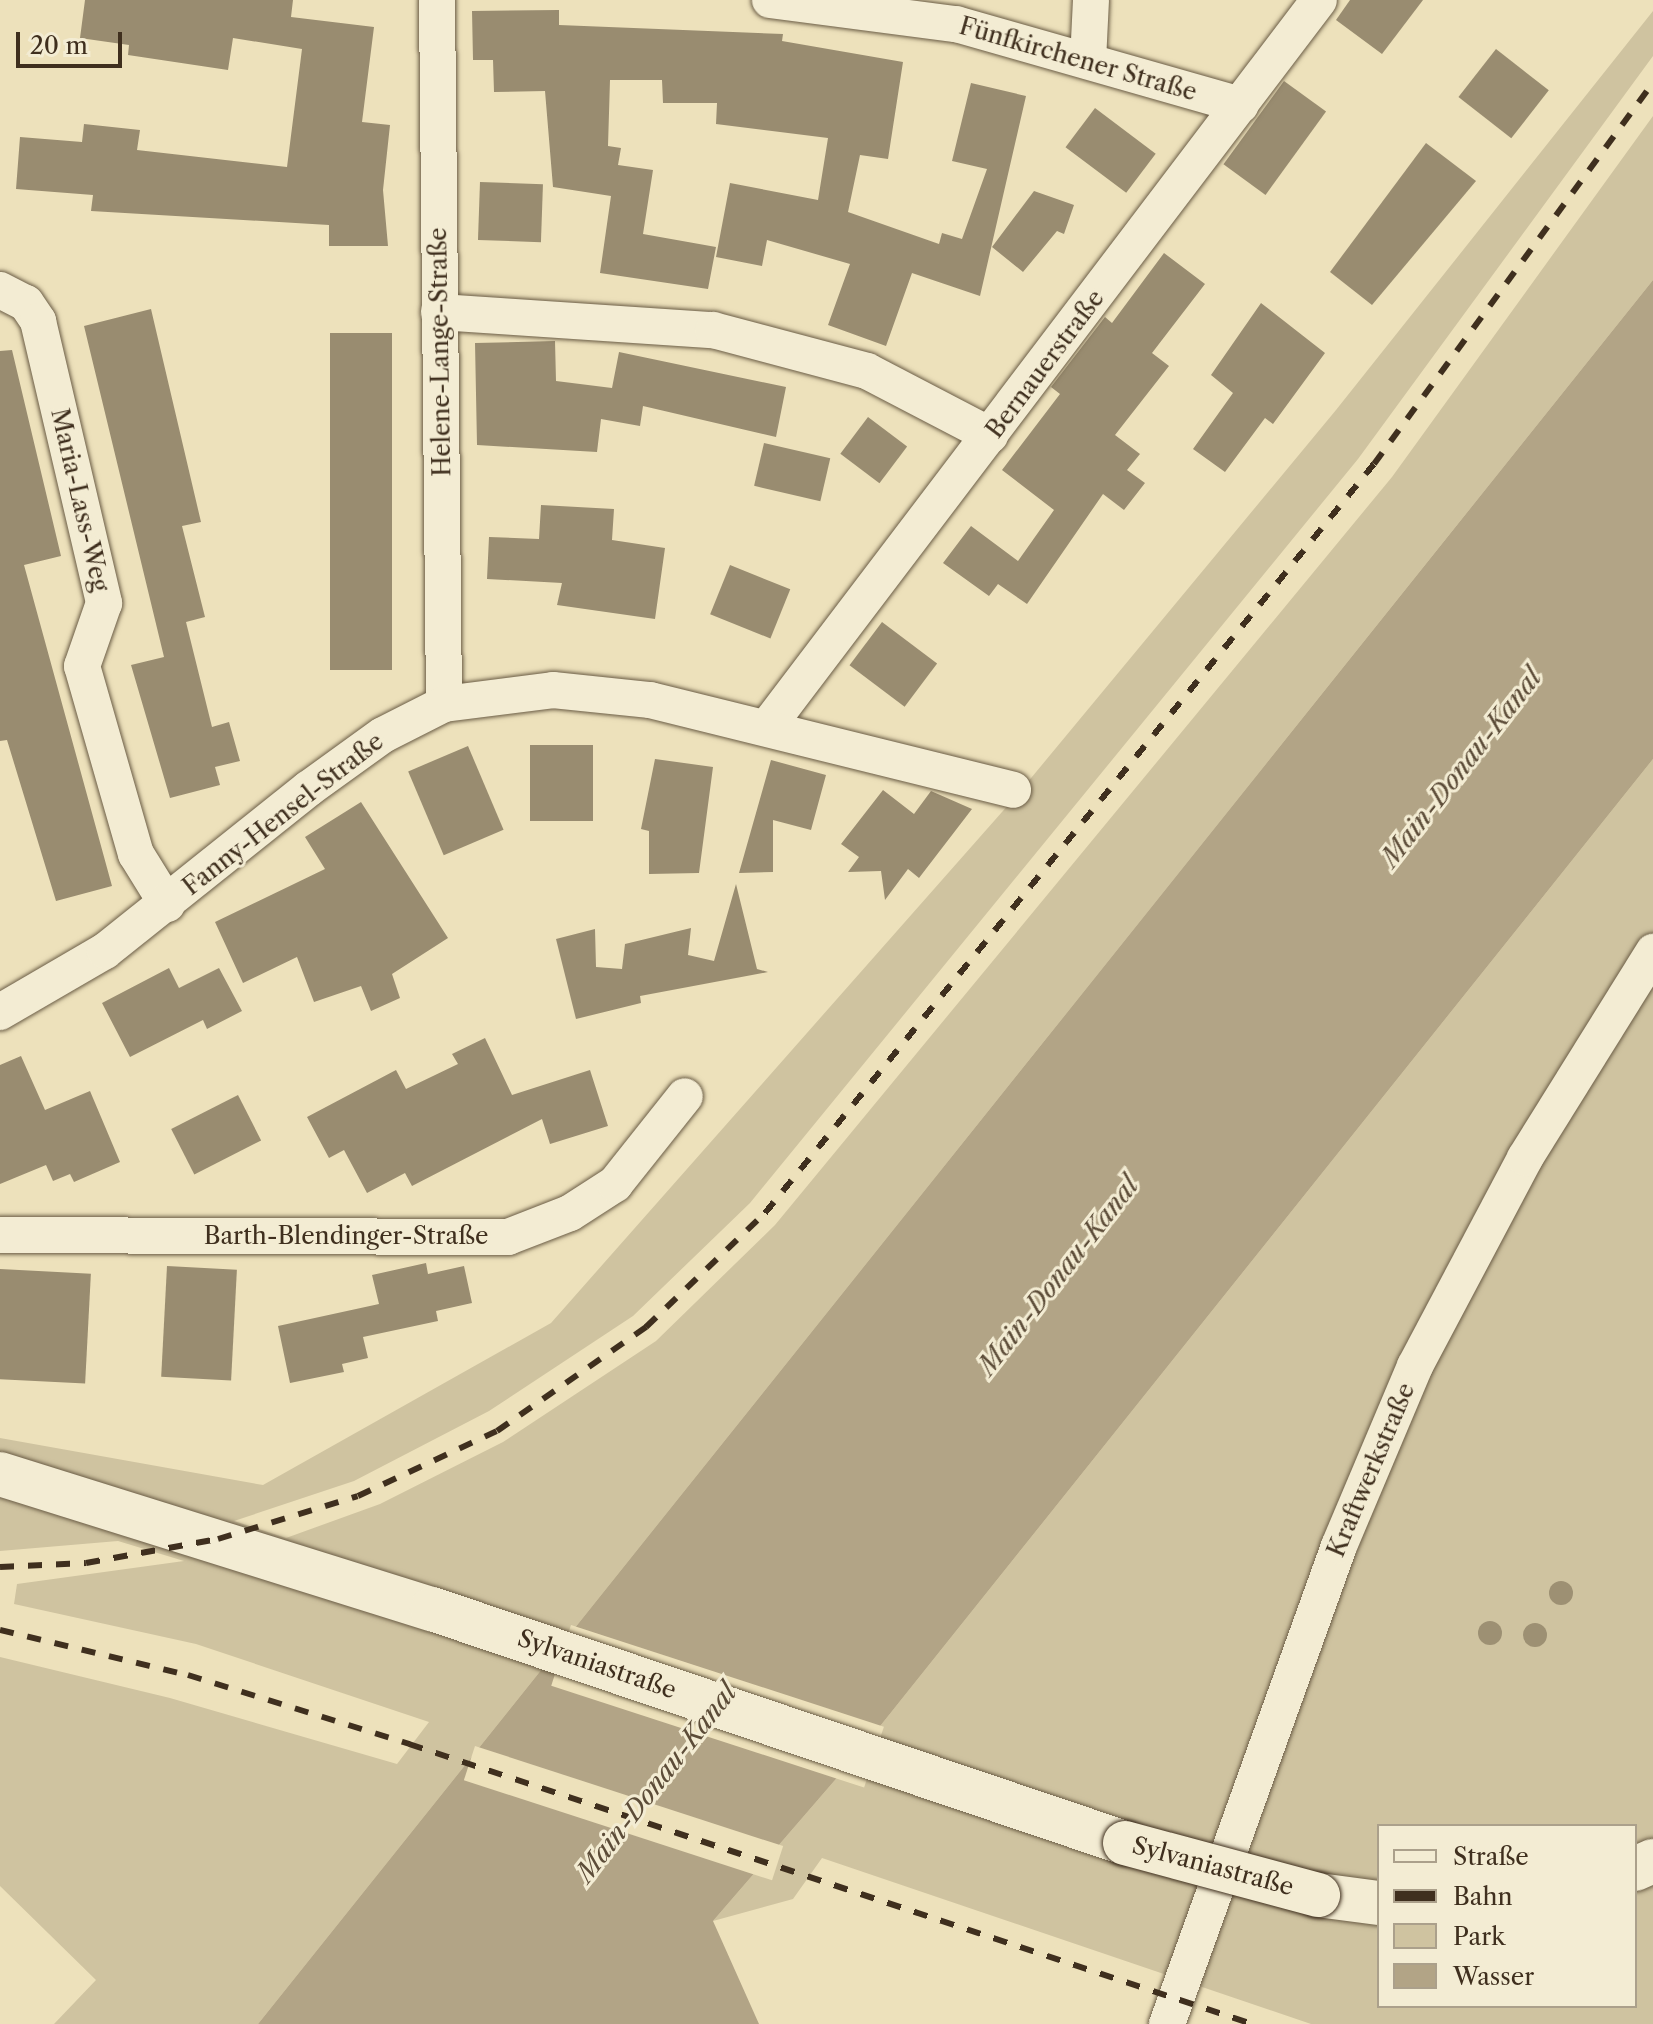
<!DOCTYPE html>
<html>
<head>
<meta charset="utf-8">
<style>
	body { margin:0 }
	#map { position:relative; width:1653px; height:2024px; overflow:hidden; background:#ede1bb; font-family:"Libre Caslon Text",serif }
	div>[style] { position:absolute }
	.green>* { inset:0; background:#cfc3a0 }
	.water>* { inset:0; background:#b2a486 }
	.pier>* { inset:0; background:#ede1bb; transform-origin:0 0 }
	.building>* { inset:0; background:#998c70; transform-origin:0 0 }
	.roads { filter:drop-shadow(0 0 2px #6a5c45) drop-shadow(0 0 2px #6a5c45) }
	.street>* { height:36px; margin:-18px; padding:0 18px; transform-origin:18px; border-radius:18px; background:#f3ecd3 }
	.secondary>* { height:44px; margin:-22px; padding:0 22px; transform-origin:22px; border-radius:22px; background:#f3ecd3 }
	.rail>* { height:6px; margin-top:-3px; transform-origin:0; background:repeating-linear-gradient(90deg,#3f2f1e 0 14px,transparent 0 28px) }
	.bridges { filter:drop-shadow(0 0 2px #3f2f1e) drop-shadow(0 0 2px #3f2f1e) }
	.secondary-bridge>* { height:44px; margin:-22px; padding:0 22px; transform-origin:22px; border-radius:22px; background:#f3ecd3 }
	.trees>* { width:24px; height:24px; margin:-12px; border-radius:50%; background:#9d9073 }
	span { translate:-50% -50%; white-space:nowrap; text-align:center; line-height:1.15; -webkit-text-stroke:6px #f3ecd3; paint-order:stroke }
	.street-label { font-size:24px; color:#3f2f1e }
	.water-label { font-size:26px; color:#5c4c38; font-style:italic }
	.legend { position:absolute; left:1377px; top:1824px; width:260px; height:184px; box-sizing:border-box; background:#f3ecd3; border:2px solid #aba08b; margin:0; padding:10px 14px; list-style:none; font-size:24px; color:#3f2f1e }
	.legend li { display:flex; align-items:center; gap:16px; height:40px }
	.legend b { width:40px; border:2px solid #aba08b }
	.scale { position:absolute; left:16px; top:32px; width:106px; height:36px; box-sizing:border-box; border:4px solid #3f2f1e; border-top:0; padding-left:10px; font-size:24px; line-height:28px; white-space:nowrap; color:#3f2f1e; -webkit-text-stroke:6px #f3ecd3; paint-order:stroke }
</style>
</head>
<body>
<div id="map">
	<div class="green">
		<i style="clip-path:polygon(1653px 11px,1653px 56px,1358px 459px,750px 1203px,633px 1316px,489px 1411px,354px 1481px,234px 1521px,286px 1538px,380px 1504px,503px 1442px,656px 1341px,775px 1225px,1392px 477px,1653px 116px,1653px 280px,258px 2024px,54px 2024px,96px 1980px,0 1886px,0 1657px,170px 1698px,397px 1764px,429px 1722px,196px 1644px,14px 1604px,17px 1584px,184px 1561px,118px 1541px,0 1551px,0 1438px,263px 1485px,551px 1323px,1017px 795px,1336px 410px)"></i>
		<i style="clip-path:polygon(evenodd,1653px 759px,1653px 2024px,1311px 2024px,822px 1858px,793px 1899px,713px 1921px,861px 1750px,1653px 759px,1379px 1826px,1635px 1826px,1635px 2006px,1379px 2006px,1379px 1826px)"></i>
	</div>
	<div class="water">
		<i style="clip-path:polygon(1653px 280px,1653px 759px,861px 1750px,713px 1921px,759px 2024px,258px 2024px)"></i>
	</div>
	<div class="pier">
		<i style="left:571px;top:1625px;width:329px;height:64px;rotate:18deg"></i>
		<i style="left:475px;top:1746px;width:324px;height:36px;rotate:18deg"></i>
	</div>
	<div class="building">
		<i style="clip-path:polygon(85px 0,293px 0,291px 17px,374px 27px,362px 122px,390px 125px,383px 190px,388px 246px,329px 246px,329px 225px,91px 211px,93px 195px,16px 189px,20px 137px,82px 142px,84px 124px,140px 130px,137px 150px,287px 167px,302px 49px,233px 38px,228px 70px,128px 55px,129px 45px,80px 38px)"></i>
		<i style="clip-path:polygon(1350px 0,1423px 0,1382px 54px,1336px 20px)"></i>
		<i style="clip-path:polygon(559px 10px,559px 25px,783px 34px,782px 41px,903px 62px,888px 159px,860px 155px,848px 212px,939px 244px,942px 233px,962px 239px,987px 169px,952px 161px,971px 83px,1026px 96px,980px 296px,912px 273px,886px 346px,828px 325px,850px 264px,767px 240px,762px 266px,716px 257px,730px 183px,818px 200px,828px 138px,716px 124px,717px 103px,663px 103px,662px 80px,610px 80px,608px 146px,621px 148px,618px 165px,653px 170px,643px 234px,716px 247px,708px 289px,600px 273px,611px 196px,553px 187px,545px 91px,494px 92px,493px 60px,473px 60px,472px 11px)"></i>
		<i style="left:1496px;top:49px;width:67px;height:61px;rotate:38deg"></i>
		<i style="left:1284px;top:81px;width:52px;height:103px;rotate:36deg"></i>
		<i style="left:1095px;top:108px;width:76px;height:49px;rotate:37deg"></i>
		<i style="clip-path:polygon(1426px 143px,1476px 181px,1372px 305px,1330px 272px)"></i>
		<i style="left:480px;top:182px;width:63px;height:58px;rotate:2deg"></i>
		<i style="clip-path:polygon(1034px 191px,1074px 205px,1064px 234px,1057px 231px,1023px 272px,992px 247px)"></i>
		<i style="clip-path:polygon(1164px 253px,1205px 284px,1152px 353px,1169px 366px,1115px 435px,1140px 454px,1127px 470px,1145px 483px,1124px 510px,1103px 494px,1027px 604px,998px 584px,989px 596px,943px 563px,971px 526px,1018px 561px,1054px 510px,1002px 470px,1060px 394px,1051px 387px,1105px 317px,1112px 323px)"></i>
		<i style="clip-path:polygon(1261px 303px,1325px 353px,1273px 424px,1265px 418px,1225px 472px,1193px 449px,1233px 393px,1211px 375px)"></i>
		<i style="clip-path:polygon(151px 309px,201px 522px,182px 526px,205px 617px,186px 622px,212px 727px,229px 722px,240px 761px,215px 767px,220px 785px,170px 798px,131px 665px,164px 657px,84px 326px)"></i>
		<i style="left:330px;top:333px;width:62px;height:337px"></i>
		<i style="clip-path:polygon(555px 341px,556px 381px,612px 388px,619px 352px,786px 387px,776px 437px,643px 406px,640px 426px,601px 419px,597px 452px,477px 445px,475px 343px)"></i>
		<i style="clip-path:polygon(12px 350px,61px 556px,24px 565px,112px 886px,56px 901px,7px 740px,0 741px,0 351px)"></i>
		<i style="left:868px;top:417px;width:49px;height:46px;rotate:37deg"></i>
		<i style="left:764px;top:443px;width:68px;height:44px;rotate:13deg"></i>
		<i style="clip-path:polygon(541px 505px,614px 509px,612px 540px,665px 548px,655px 619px,557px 605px,562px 583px,487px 579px,489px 537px,539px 539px)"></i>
		<i style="left:730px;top:565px;width:65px;height:53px;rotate:22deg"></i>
		<i style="left:882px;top:622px;width:69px;height:54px;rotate:37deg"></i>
		<i style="left:530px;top:745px;width:63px;height:76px"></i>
		<i style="left:468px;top:746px;width:91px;height:65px;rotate:67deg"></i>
		<i style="clip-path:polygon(655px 759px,713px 767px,699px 873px,649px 874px,649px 831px,641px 829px)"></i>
		<i style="clip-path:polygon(771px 760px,826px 775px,811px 830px,773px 820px,773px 872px,739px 873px)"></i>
		<i style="clip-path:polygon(883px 790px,914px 814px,931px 791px,972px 809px,919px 878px,908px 869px,885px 900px,881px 871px,848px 872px,859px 857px,841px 844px)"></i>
		<i style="clip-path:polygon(361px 802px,448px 938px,392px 974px,400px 998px,371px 1011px,361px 986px,314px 1002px,297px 957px,243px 983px,215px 922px,325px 869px,305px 837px)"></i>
		<i style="clip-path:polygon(736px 884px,757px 969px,768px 972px,640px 996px,641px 1003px,576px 1019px,556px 939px,595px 929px,596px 967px,622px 969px,625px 944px,691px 928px,688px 955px,714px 961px)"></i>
		<i style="clip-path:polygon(169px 968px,179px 988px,219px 968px,242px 1011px,207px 1029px,203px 1020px,130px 1057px,102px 1003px)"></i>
		<i style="clip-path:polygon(485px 1038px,512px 1095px,590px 1070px,608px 1126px,550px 1144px,542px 1119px,412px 1186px,405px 1173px,367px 1193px,344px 1150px,329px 1158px,307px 1117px,396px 1070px,406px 1089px,458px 1064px,452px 1054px)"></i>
		<i style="clip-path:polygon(21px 1056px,45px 1110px,90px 1091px,120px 1162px,74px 1182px,70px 1174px,53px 1181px,46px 1165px,0 1184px,0 1065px)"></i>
		<i style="left:238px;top:1095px;width:51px;height:75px;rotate:63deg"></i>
		<i style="clip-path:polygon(426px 1263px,428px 1274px,464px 1266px,472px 1303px,436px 1311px,438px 1321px,363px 1337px,368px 1358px,342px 1364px,344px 1372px,290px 1383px,278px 1326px,379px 1304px,372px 1275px)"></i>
		<i style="left:167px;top:1266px;width:70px;height:111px;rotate:3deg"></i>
		<i style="left:0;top:1269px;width:91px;height:110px;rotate:3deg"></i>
	</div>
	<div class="roads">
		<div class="street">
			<i style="left:437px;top:0;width:704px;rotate:89.43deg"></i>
			<i style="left:770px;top:0;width:188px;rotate:7.4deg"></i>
			<i style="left:956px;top:24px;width:296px;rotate:15.9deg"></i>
			<i style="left:1088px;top:61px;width:61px;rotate:-87.2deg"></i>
			<i style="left:0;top:290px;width:29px;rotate:27deg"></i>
			<i style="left:26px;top:303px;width:22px;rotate:56deg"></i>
			<i style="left:38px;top:321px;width:290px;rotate:76.8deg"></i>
			<i style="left:104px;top:603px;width:67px;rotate:109.2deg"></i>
			<i style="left:82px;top:666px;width:196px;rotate:74deg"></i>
			<i style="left:136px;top:854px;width:59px;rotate:58.2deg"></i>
			<i style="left:439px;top:312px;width:275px;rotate:3.8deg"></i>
			<i style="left:713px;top:330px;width:159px;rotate:14.9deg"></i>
			<i style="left:867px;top:371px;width:139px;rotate:27.5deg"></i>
			<i style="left:768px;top:726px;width:911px;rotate:-52.8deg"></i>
			<i style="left:0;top:1012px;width:121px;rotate:-30.2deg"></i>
			<i style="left:105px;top:951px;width:260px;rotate:-38.6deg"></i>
			<i style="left:308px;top:789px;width:92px;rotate:-35.8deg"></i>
			<i style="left:383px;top:735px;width:68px;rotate:-26.9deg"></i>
			<i style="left:444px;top:704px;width:110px;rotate:-7.3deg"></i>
			<i style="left:553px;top:690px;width:98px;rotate:5.9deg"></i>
			<i style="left:650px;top:700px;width:374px;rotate:13.9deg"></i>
			<i style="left:0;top:1235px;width:508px;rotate:0.23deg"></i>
			<i style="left:508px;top:1237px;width:66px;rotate:-21.2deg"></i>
			<i style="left:570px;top:1213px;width:54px;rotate:-32.8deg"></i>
			<i style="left:615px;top:1184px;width:112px;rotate:-51.5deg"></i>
			<i style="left:1167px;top:2024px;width:508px;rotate:-70.21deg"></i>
			<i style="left:1339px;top:1546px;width:195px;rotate:-67.1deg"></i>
			<i style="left:1415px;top:1366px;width:235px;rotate:-62.1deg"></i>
			<i style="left:1525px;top:1158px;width:243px;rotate:-58.1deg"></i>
		</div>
		<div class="secondary">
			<i style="left:0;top:1474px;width:453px;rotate:17.4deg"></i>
			<i style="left:432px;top:1609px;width:731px;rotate:18.66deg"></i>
			<i style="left:1635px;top:1869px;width:20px;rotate:-24deg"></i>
			<i style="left:1318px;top:1895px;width:62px;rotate:7.5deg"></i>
		</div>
	</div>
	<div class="rail">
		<i style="left:0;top:1567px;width:86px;rotate:-2.7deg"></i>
		<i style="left:86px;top:1563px;width:134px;rotate:-10.3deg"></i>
		<i style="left:218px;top:1539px;width:146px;rotate:-17.1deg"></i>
		<i style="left:358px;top:1496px;width:153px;rotate:-25.1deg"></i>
		<i style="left:497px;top:1431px;width:182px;rotate:-34.9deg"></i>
		<i style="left:646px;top:1327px;width:165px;rotate:-43.8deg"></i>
		<i style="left:765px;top:1213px;width:965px;rotate:-50.89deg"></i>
		<i style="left:1374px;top:464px;width:472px;rotate:-53.8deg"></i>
		<i style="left:0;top:1630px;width:193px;rotate:13.5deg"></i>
		<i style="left:188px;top:1675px;width:232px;rotate:17.3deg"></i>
		<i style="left:409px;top:1744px;width:888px;rotate:18.37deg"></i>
	</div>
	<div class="bridges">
		<div class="secondary-bridge">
			<i style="left:1125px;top:1843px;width:200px;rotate:15.1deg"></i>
		</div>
	</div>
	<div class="trees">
		<i style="left:1561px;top:1593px"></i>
		<i style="left:1490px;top:1633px"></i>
		<i style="left:1535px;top:1635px"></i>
	</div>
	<div class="street-label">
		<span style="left:1078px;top:59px;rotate:16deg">Fünfkirchener Straße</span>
		<span style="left:440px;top:352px;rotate:-91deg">Helene-Lange-Straße</span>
		<span style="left:1045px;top:364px;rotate:-53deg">Bernauerstraße</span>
		<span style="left:80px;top:500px;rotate:77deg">Maria-Lass-Weg</span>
		<span style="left:283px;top:814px;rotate:-38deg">Fanny-Hensel-Straße</span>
		<span style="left:346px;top:1236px">Barth-Blendinger-Straße</span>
		<span style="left:1371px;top:1470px;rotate:-67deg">Kraftwerkstraße</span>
		<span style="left:597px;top:1664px;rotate:19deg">Sylvaniastraße</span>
		<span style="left:1213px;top:1866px;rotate:15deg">Sylvaniastraße</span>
	</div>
	<div class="water-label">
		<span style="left:1462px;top:768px;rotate:-52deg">Main-Donau-Kanal</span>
		<span style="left:1059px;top:1276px;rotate:-52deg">Main-Donau-Kanal</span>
		<span style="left:657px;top:1783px;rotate:-52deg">Main-Donau-Kanal</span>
	</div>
	<ul class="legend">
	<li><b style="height:10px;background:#f3ecd3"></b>Straße</li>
	<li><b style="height:10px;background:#3f2f1e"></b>Bahn</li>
	<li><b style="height:22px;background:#cfc3a0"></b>Park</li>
	<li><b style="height:22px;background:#b2a486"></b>Wasser</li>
	</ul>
	<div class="scale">20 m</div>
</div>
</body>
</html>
